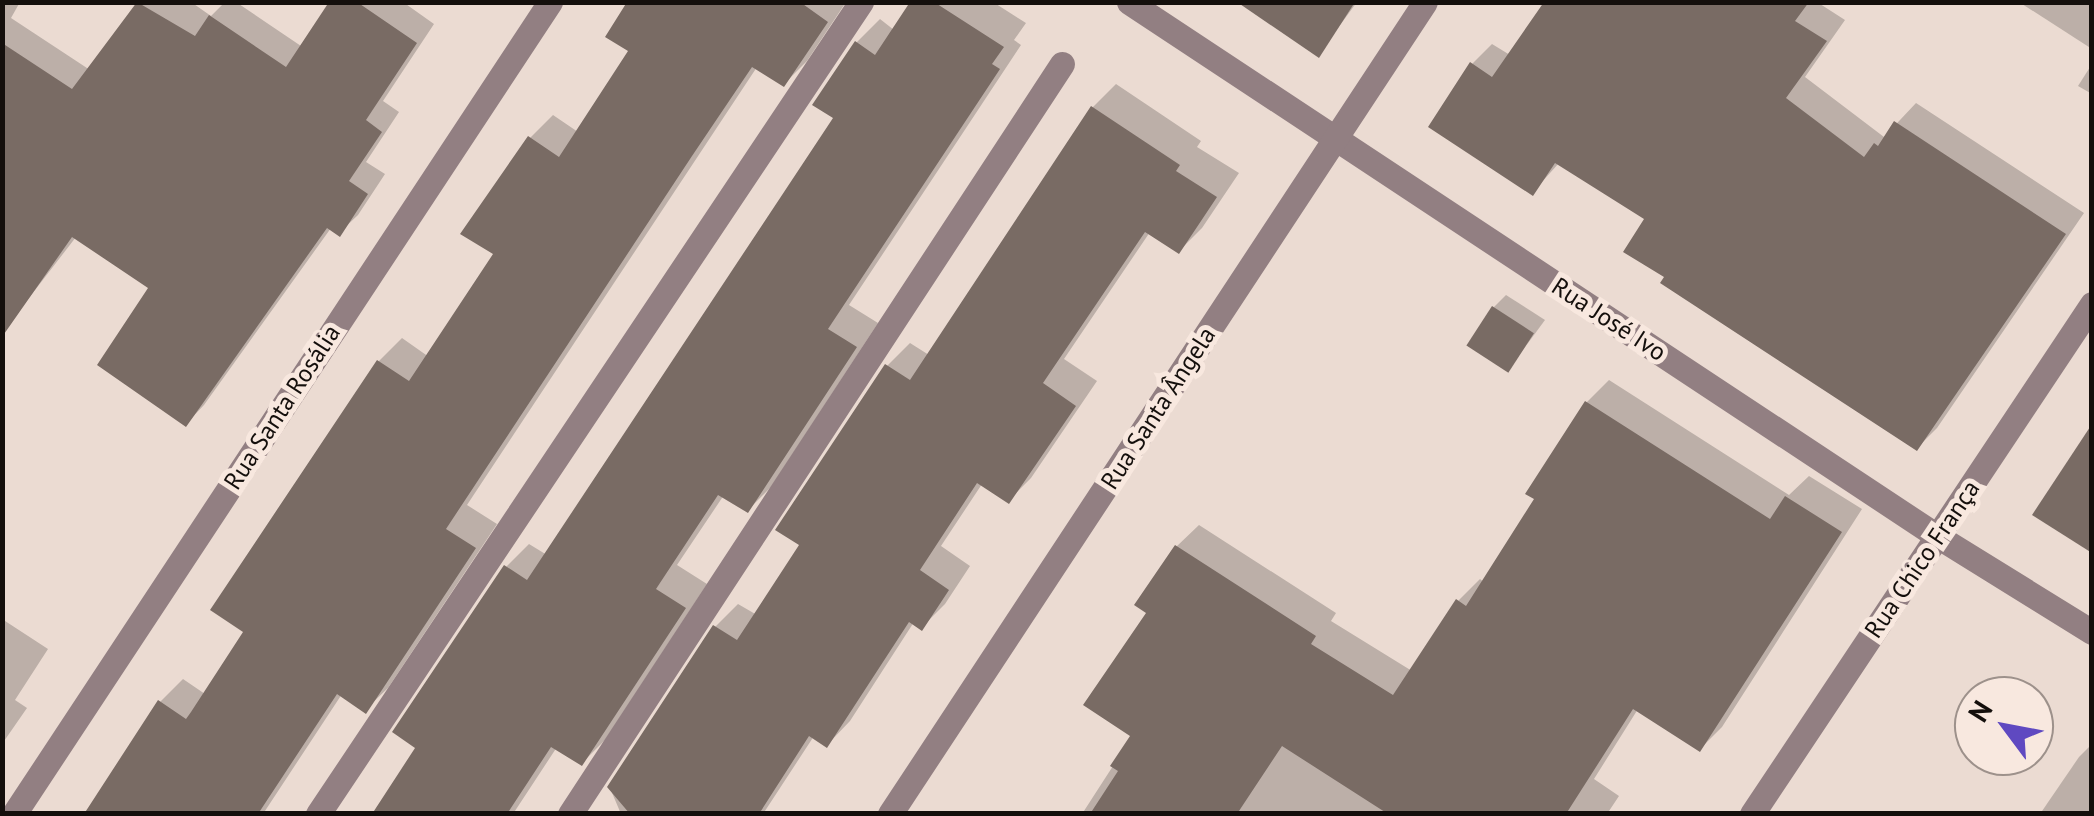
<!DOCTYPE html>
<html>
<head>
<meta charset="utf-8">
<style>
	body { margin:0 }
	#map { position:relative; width:2094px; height:816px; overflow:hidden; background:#ebdbd2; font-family:"PT Sans",sans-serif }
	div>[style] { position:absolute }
	.shadow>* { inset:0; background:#0003 }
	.building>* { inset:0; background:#796b64; transform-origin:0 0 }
	.minor>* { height:25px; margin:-12.5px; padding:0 12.5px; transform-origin:12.5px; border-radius:12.5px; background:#927f82 }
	span { translate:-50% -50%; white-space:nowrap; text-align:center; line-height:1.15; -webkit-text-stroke:10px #f8e8df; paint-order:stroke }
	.street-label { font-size:25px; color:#140f0c }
	.frame { position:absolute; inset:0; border:5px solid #140f0c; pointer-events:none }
	.north { position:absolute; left:1954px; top:676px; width:100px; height:100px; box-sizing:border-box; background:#f8e8df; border:2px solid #9d918b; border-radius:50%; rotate:302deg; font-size:28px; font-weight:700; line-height:40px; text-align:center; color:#140f0c }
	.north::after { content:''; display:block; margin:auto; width:35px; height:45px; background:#5f49c1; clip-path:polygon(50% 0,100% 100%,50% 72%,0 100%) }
</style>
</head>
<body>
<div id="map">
	<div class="shadow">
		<i style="clip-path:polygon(2px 2px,20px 2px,11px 18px,90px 70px,140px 2px,191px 2px,211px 16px,225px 2px,236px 2px,301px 46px,332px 2px,403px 2px,434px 24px,383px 101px,399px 112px,366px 162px,385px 174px,358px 215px,339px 233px,331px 228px,204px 405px,186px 424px,152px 287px,76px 237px,15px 316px,2px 307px)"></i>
		<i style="clip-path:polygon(630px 2px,846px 2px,807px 61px,784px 84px,757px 67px,467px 505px,497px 524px,388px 688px,365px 710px,342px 694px,263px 814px,107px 814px,160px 702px,183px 679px,205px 694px,246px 631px,379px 361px,402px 338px,429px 357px,497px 254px,530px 138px,553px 115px,578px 132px,631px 50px)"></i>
		<i style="clip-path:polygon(913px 2px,993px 2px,1026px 23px,1014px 40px,1021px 45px,849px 305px,878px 323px,771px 487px,748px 510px,724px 495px,677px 565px,707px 584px,605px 740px,582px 763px,557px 747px,513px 814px,376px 814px,419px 747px,506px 567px,529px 544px,547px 555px,837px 117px,857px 42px,880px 19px,894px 30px)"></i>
		<i style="clip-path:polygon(1242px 2px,1357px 2px,1318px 55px)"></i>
		<i style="clip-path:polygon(1547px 2px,1817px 2px,1845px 20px,1805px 77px,1884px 137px,1916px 103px,2084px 213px,1937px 428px,1917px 448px,1668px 277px,1648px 218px,1559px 163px,1532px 193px,1472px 64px,1492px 44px,1510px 55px)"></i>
		<i style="clip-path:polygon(2019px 2px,2092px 2px,2092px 49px)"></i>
		<i style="clip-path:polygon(2092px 64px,2092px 94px,2078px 86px)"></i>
		<i style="clip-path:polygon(1116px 84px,1201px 141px,1197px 147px,1239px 173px,1202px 228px,1179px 251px,1150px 232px,1064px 359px,1097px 381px,1031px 478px,1008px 501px,982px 484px,941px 546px,970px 566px,945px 604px,922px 627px,914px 622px,850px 721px,827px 745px,814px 736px,763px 814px,621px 814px,610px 788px,715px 627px,738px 604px,757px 615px,803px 545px,887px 366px,910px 343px,929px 355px,1093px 107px)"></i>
		<i style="clip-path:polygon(1506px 295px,1545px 320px,1509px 369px,1494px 307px)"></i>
		<i style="clip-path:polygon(1609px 380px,1789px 495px,1809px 476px,1862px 509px,1722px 727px,1700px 749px,1638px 709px,1594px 779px,1619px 796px,1607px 814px,1082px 814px,1133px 735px,1149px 612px,1176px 547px,1199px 525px,1336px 613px,1331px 621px,1412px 671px,1458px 601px,1480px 579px,1484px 582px,1537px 498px,1587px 402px)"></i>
		<i style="clip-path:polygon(2px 619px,48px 649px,15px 700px,27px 708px,2px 744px)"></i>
		<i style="clip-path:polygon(2092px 744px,2092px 814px,2040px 814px,2079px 757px)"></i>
	</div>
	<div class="building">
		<i style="clip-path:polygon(137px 2px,195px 36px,209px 15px,286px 67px,329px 2px,357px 2px,417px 43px,366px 120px,382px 132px,349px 181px,368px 194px,340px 237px,327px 228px,186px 427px,97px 365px,148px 288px,72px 237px,2px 337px,2px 43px,72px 89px)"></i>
		<i style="clip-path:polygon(627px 2px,800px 2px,828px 22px,784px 87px,752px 67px,692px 156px,446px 529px,476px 548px,366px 714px,337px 694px,258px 814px,84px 814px,158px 700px,186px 719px,191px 712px,243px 632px,210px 610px,377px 360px,409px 381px,493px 254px,460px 234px,528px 136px,559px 157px,628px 51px,605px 37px)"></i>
		<i style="clip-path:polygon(910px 2px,934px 2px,1004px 47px,992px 64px,1000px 69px,828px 329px,857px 347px,748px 513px,718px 495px,656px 589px,686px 608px,582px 766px,551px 747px,507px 814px,372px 814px,415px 748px,392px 732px,504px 565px,527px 580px,833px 118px,812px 105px,855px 41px,875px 55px)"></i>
		<i style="clip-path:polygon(1237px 2px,1355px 2px,1319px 58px)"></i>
		<i style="clip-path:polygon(1544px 2px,1809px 2px,1795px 21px,1827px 41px,1786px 98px,1864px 157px,1874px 143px,1878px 146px,1894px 121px,2066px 234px,1917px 451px,1660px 283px,1664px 277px,1623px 252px,1644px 219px,1555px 163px,1533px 196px,1428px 127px,1470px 62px,1492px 77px)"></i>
		<i style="clip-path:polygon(1091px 106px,1180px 165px,1176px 171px,1217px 197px,1179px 254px,1145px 232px,1043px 383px,1076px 406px,1009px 504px,977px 483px,920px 570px,949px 590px,922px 631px,909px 622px,827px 748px,809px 736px,759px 814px,630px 814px,607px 787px,713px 625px,737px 640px,799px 545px,775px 530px,885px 364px,910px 380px)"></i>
		<i style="left:1492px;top:306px;width:50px;height:47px;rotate:33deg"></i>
		<i style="clip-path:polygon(1585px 401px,1770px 519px,1785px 496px,1842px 532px,1700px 752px,1633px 709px,1566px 814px,1388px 814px,1282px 746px,1237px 814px,1090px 814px,1118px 771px,1110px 766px,1130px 736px,1083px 705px,1146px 613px,1134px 605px,1175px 545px,1316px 636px,1311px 644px,1393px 695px,1456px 599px,1466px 606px,1534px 499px,1525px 494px)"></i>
		<i style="clip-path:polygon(2092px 424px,2092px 553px,2032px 515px)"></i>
	</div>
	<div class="minor">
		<i style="left:1129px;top:2px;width:969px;rotate:33.46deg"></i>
		<i style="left:1937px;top:536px;width:182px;rotate:31.8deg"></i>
		<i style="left:14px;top:814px;width:973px;rotate:-56.57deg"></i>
		<i style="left:318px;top:814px;width:977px;rotate:-56.23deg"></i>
		<i style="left:570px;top:814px;width:897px;rotate:-56.74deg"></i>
		<i style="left:890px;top:814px;width:972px;rotate:-56.62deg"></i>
		<i style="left:1752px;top:814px;width:613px;rotate:-56.31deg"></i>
	</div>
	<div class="street-label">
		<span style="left:1609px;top:319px;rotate:33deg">Rua José Ivo</span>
		<span style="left:282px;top:407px;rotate:-57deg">Rua Santa Rosália</span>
		<span style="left:1158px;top:408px;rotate:-57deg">Rua Santa Ângela</span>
		<span style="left:1922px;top:559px;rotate:-56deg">Rua Chico França</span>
	</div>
	<div class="frame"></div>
	<div class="north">N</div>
</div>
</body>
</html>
